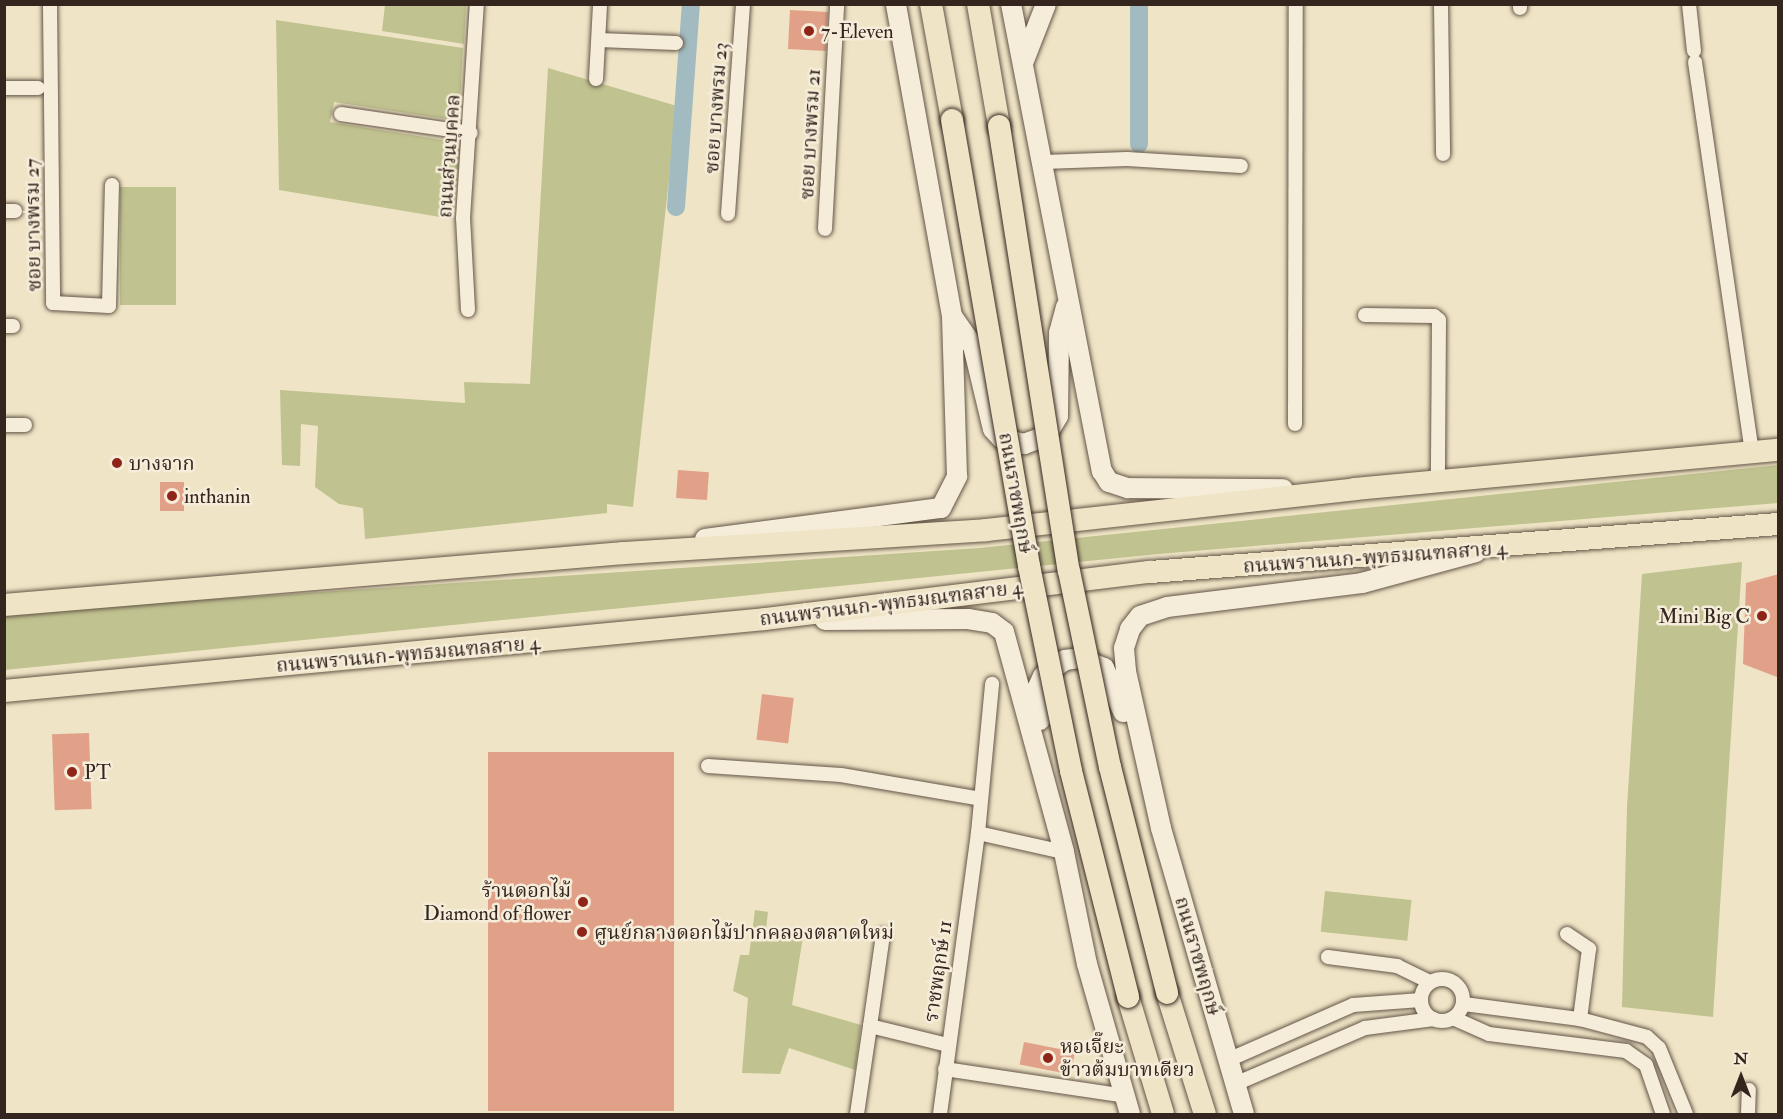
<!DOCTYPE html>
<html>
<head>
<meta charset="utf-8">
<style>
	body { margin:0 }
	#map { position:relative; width:1783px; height:1119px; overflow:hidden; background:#efe4c5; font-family:"IM FELL Double Pica","Noto Serif Thai",serif }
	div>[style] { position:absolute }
	.green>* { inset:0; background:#c0c290; transform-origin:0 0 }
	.canal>* { height:18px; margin:-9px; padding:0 9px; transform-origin:9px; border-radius:9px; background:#a1bbc0 }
	.building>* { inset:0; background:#e1a189; transform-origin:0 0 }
	.roads { filter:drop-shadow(0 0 2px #635548) drop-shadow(0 0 2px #635548) }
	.street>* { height:14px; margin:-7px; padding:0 7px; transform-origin:7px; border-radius:7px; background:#f5edd9 }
	.street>.ring { margin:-7px; padding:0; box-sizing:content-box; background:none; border:14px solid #f5edd9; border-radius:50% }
	.secondary>* { height:20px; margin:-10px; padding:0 10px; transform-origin:10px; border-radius:10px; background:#f5edd9 }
	.primary>* { height:22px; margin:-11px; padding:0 11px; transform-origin:11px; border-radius:11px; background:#efe4c5 }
	.bridges { filter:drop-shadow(0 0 2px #34251f) drop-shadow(0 0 2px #34251f) }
	.primary-bridge>* { height:22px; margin:-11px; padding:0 11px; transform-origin:11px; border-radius:11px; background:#efe4c5 }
	.dots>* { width:16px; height:16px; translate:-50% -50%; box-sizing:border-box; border:3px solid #f5edd9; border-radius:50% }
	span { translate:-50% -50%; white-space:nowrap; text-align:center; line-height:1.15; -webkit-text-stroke:5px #f5edd9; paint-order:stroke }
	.poi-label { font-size:20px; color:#34251f }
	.left { translate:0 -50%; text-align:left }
	.right { translate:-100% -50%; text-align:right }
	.street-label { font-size:20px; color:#34251f }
	.frame { position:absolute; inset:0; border:6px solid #34251f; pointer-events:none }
	.north { position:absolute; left:1711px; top:1047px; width:60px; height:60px; -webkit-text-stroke:4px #f5edd9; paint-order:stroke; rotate:0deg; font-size:16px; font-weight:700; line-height:24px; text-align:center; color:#34251f }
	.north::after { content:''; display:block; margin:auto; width:21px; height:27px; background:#34251f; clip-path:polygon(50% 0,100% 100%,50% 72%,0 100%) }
</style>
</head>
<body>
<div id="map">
	<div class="green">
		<i style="clip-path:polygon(385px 5px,466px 5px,464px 44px,382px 31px)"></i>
		<i style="clip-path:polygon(276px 20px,463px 48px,459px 121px,334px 102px,330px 122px,462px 143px,452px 219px,279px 190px)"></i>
		<i style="clip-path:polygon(548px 68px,677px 106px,633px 507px,607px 504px,607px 513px,365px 539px,363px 508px,339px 504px,315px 487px,318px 426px,301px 424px,300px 466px,282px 465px,280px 390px,465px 403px,464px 382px,530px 384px)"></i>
		<i style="left:120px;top:187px;width:56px;height:118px"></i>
		<i style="clip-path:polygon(1778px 465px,1778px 503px,1158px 554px,5px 670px,5px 613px,980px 548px)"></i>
		<i style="clip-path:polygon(1742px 562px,1713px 1017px,1622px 1007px,1627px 807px,1642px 574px)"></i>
		<i style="left:1325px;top:891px;width:87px;height:41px;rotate:6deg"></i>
		<i style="clip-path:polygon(755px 910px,768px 912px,766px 929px,803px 937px,792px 1005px,861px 1025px,855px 1070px,789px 1048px,780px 1074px,742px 1073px,748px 998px,733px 991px,740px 955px,749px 955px)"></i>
	</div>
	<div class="canal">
		<i style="left:1139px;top:4px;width:140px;rotate:90deg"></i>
		<i style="left:676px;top:207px;width:204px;rotate:-85.8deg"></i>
	</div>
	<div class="building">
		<i style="left:790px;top:10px;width:38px;height:39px;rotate:3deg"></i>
		<i style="left:678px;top:470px;width:31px;height:28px;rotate:4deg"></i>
		<i style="left:160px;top:482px;width:24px;height:29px"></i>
		<i style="clip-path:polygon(1779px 574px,1779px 649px,1777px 677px,1743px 664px,1746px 583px)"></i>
		<i style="left:762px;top:694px;width:32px;height:46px;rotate:7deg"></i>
		<i style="left:89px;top:733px;width:76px;height:37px;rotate:88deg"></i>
		<i style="left:488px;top:752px;width:186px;height:359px"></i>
		<i style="left:1024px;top:1042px;width:52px;height:23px;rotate:11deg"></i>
	</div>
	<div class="roads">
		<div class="street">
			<i style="left:50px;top:4px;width:299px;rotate:89.4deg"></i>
			<i style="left:53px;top:303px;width:56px;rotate:3.1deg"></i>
			<i style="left:109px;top:306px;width:121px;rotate:-88.6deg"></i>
			<i style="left:1441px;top:4px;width:150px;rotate:89.2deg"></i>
			<i style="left:1520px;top:4px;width:4px;rotate:90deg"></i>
			<i style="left:1689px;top:4px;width:47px;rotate:83.9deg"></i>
			<i style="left:599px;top:40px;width:77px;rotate:2.2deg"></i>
			<i style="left:1695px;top:62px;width:395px;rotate:81.7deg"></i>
			<i style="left:596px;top:79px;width:75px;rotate:-86.9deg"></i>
			<i style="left:4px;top:88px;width:34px"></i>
			<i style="left:341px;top:114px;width:131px;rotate:8.3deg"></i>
			<i style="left:1044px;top:162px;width:83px;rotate:-2.1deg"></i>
			<i style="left:1127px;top:159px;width:114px;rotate:3.5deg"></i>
			<i style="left:4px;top:211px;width:11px"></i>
			<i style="left:728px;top:214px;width:211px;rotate:-85.9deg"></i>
			<i style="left:825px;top:229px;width:225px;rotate:-86.9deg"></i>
			<i style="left:468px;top:310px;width:92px;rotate:-93.1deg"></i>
			<i style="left:463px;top:218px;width:214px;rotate:-86.3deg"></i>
			<i style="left:1365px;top:315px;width:69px;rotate:0.8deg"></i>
			<i style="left:1434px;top:316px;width:6px;rotate:39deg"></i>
			<i style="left:1439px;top:320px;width:161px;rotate:90.4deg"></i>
			<i style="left:4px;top:326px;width:9px"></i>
			<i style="left:1295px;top:424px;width:420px;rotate:-89.9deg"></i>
			<i style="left:4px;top:425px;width:21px"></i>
			<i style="left:708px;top:766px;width:133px;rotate:3.9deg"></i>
			<i style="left:841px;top:775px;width:142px;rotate:9.7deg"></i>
			<i style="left:978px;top:833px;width:88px;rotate:12.5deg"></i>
			<i style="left:1567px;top:934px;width:27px;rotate:34deg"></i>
			<i style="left:1589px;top:949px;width:71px;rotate:97.3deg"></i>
			<i style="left:1328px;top:957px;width:70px;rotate:7.4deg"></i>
			<i style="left:1397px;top:966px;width:37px;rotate:26deg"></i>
			<i class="ring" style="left:1421px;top:979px;width:28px;height:28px"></i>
			<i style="left:1464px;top:1004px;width:117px;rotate:7.4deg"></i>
			<i style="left:1580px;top:1019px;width:69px;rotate:15deg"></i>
			<i style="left:1647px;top:1037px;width:16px;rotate:43deg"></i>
			<i style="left:1659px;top:1048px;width:71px;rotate:67.8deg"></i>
			<i style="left:1453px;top:1018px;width:39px;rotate:24deg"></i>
			<i style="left:1489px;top:1034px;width:138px;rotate:7.1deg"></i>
			<i style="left:1626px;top:1051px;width:24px;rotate:35deg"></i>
			<i style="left:1646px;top:1065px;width:52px;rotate:70.9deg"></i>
			<i style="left:870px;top:1026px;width:92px;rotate:-81.9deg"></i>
			<i style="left:1228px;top:1060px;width:137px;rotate:-23.7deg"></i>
			<i style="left:1353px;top:1005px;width:68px;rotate:-4.2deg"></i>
			<i style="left:945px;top:1069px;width:182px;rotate:8.5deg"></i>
			<i style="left:1235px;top:1084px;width:142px;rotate:-23.3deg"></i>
			<i style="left:1365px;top:1028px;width:69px;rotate:-7.5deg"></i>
			<i style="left:857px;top:1114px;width:89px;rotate:-81.6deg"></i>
			<i style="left:870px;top:1026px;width:80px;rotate:13.7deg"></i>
			<i style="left:940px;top:1114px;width:284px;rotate:-82.3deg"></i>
			<i style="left:978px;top:833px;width:150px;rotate:-84.6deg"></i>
			<i style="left:1748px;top:1114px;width:24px;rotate:-88deg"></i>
		</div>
		<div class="secondary">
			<i style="left:1011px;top:4px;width:476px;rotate:79deg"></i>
			<i style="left:1102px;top:471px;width:13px;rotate:58deg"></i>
			<i style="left:1109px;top:482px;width:20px;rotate:18deg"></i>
			<i style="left:1128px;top:488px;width:155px;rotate:0.4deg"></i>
			<i style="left:1023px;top:63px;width:63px;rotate:-68.7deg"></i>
			<i style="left:952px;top:316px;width:37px;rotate:55deg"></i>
			<i style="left:973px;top:346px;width:85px;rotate:76.5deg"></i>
			<i style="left:993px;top:429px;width:12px;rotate:48deg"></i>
			<i style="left:1001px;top:438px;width:24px;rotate:15deg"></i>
			<i style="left:1024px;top:444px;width:23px;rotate:-20deg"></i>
			<i style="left:1046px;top:436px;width:23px;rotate:-59deg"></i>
			<i style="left:1058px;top:416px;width:83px;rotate:-89.3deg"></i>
			<i style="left:1059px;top:333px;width:27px;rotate:-75deg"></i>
			<i style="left:705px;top:539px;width:238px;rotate:-7.5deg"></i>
			<i style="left:941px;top:508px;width:36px;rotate:-63deg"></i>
			<i style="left:957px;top:476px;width:160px;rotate:-91.8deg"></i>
			<i style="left:952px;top:316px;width:317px;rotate:-100.2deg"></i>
			<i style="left:825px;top:620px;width:143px;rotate:-0.4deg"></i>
			<i style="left:968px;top:619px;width:24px;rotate:9deg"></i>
			<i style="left:992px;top:623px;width:15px;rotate:37deg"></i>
			<i style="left:1004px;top:632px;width:228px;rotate:74.7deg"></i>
			<i style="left:1064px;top:852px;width:114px;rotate:78.4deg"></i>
			<i style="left:1087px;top:964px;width:156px;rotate:74deg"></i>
			<i style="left:1040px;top:720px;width:31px;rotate:-96deg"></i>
			<i style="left:1037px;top:689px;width:14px;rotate:-65deg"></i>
			<i style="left:1043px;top:676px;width:27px;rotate:-36deg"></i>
			<i style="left:1065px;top:660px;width:14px;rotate:-8deg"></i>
			<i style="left:1079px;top:658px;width:27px;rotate:22deg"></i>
			<i style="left:1104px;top:668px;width:48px;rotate:66.6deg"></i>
			<i style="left:1244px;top:1114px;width:298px;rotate:-106.2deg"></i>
			<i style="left:1161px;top:828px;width:161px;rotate:-102.6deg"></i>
			<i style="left:1126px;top:671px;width:23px;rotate:-95deg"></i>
			<i style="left:1124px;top:648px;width:20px;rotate:-72deg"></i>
			<i style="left:1130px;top:629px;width:16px;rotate:-52deg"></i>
			<i style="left:1140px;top:616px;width:28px;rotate:-18deg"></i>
			<i style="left:1167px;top:607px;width:196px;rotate:-7deg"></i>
			<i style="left:1362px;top:583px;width:118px;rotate:-15.2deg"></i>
		</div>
		<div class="primary">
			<i style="left:931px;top:4px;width:118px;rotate:79.7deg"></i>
			<i style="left:978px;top:4px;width:124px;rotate:80.2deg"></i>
			<i style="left:4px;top:605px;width:622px;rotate:-4.79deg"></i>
			<i style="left:624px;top:553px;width:363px;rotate:-3.6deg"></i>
			<i style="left:986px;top:530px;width:371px;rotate:-6.3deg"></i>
			<i style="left:1355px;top:489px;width:425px;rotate:-5.3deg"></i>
			<i style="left:4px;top:691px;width:764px;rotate:-5.4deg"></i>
			<i style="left:765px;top:619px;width:388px;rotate:-7deg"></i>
			<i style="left:1150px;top:572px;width:630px;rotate:-4.37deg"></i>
			<i style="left:1167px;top:993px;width:127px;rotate:72.6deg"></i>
			<i style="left:1128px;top:997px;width:122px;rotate:73.3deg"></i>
		</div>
	</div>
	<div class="bridges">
		<div class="primary-bridge">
			<i style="left:952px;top:120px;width:453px;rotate:80.2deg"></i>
			<i style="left:1029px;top:566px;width:209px;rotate:78.4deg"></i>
			<i style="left:1071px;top:771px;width:233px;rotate:75.8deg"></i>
			<i style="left:999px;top:126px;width:450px;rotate:81.1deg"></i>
			<i style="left:1069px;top:571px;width:200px;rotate:78.2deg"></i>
			<i style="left:1110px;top:767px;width:233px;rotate:75.8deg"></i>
		</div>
	</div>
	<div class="dots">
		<i style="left:809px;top:31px;background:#8f2418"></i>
		<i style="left:117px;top:463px;background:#8f2418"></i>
		<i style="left:172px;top:496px;background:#8f2418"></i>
		<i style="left:1762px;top:616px;background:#8f2418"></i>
		<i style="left:72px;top:772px;background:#8f2418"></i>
		<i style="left:583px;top:902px;background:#8f2418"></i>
		<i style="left:582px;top:932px;background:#8f2418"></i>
		<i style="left:1048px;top:1058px;background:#8f2418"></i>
	</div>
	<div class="poi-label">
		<span class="left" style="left:821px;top:31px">7-Eleven</span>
		<span class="left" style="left:129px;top:463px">บางจาก</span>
		<span class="left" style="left:184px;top:496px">inthanin</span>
		<span class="right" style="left:1750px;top:616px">Mini Big C</span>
		<span class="left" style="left:84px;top:772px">PT</span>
		<span class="right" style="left:571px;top:902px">ร้านดอกไม้<br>Diamond of flower</span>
		<span class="left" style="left:594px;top:932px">ศูนย์กลางดอกไม้ปากคลองตลาดใหม่</span>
		<span class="left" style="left:1060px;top:1058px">หอเจี๊ยะ<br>ข้าวต้มบาทเดียว</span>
	</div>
	<div class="street-label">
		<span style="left:716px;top:108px;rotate:-86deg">ซอย บางพรม 23</span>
		<span style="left:810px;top:134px;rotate:-87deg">ซอย บางพรม 21</span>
		<span style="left:449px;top:156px;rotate:-86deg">ถนนส่วนบุคคล</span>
		<span style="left:33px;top:225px;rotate:-91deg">ซอย บางพรม 27</span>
		<span style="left:1016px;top:493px;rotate:80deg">ถนนราชพฤกษ์</span>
		<span style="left:1375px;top:557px;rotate:-4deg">ถนนพรานนก-พุทธมณฑลสาย 4</span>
		<span style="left:891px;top:603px;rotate:-7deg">ถนนพรานนก-พุทธมณฑลสาย 4</span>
		<span style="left:408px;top:654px;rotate:-5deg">ถนนพรานนก-พุทธมณฑลสาย 4</span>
		<span style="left:1198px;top:956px;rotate:74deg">ถนนราชพฤกษ์</span>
		<span style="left:938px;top:971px;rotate:-82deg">ราชพฤกษ์ 11</span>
	</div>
	<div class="frame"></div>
	<div class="north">N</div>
</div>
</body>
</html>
